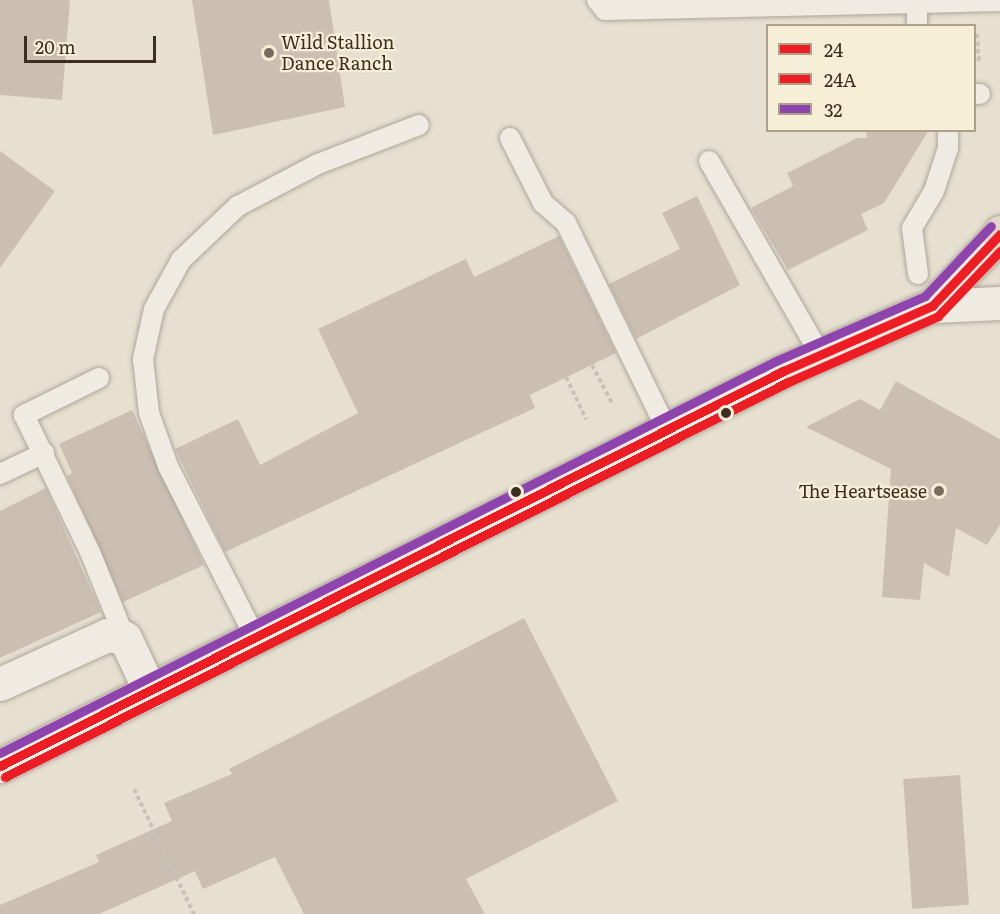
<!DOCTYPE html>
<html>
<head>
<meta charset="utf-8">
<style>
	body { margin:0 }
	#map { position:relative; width:1000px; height:914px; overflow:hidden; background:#e7e0d1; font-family:Literata,serif }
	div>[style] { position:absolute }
	.building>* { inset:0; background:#cbbfb2; transform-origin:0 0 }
	.path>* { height:4px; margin-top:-2px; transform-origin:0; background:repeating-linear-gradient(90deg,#c8c2b9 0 4.5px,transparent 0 7.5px) }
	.roads { filter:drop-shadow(0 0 2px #ada599) drop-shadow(0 0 2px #ada599) }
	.service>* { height:20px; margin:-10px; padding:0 10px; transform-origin:10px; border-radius:10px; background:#efebe3 }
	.minor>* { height:33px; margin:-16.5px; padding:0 16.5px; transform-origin:16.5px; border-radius:16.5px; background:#efebe3 }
	.secondary>* { height:33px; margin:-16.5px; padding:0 16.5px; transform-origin:16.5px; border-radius:16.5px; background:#efebe3 }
	.trunk>* { height:33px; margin:-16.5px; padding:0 16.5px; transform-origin:16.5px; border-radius:16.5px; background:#e0d9cb }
	.bus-1>* { height:9px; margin:-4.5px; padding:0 4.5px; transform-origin:4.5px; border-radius:4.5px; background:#ee1d23 }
	.bus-2>* { height:9px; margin:-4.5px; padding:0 4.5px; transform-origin:4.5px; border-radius:4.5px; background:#ee1d23 }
	.bus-3>* { height:9px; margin:-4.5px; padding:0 4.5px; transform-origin:4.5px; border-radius:4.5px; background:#8e44ad }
	.dots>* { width:16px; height:16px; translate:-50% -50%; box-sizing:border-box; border:3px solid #f7eed8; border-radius:50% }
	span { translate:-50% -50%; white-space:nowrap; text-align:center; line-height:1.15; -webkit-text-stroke:4.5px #f7eed8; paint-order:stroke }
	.poi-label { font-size:18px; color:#3d2e20 }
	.left { translate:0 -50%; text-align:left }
	.right { translate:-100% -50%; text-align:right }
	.legend { position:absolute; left:766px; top:24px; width:210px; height:108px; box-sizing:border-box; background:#f7eed8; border:2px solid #ada18e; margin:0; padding:8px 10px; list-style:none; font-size:18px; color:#3d2e20 }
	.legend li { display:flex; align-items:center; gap:12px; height:30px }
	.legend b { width:30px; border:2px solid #ada18e }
	.scale { position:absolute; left:24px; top:36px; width:132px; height:27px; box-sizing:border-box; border:3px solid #3d2e20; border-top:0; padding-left:8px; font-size:18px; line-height:21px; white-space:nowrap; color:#3d2e20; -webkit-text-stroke:4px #f7eed8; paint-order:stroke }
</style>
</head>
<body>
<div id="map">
	<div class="building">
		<i style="clip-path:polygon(0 0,70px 0,62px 100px,0 95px)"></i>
		<i style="clip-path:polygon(192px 0,329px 0,345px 107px,213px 135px)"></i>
		<i style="clip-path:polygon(866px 130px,929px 130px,884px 203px,861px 214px,868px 230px,788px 270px,751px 208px,793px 186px,787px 173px,857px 138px,867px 138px)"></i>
		<i style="clip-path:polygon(0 151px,55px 191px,0 268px)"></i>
		<i style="clip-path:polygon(697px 196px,740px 285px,636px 339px,609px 284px,680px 249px,662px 213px)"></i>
		<i style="clip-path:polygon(559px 236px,616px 353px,530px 395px,535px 408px,225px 552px,175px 449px,238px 419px,260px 465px,358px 413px,318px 329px,466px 259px,474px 277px)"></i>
		<i style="clip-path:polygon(896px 381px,1000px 439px,1000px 525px,987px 545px,956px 528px,949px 577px,924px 563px,920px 600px,882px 597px,891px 469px,806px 427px,860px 399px,880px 410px)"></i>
		<i style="clip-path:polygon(132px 410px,204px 565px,123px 602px,67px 476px,72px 473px,59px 444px)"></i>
		<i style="clip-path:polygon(46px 488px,101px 612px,0 658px,0 511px)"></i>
		<i style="clip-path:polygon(524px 618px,618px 801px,466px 879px,485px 914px,304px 914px,275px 857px,203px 889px,195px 871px,99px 914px,0 914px,0 905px,99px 862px,96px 855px,172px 821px,164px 803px,232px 774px,229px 769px)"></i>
		<i style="left:960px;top:775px;width:130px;height:57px;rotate:86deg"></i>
	</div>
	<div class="path">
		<i style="left:977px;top:34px;width:29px;rotate:86deg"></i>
		<i style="left:592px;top:365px;width:45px;rotate:62.3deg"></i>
		<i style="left:566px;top:377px;width:47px;rotate:64.5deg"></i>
		<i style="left:134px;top:789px;width:139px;rotate:64.4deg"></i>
	</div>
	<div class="roads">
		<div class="service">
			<i style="left:597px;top:0;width:13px;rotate:51deg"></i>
			<i style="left:605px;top:10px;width:312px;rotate:-1.3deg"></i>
			<i style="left:917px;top:26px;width:23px;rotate:-90deg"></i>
			<i style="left:917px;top:3px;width:83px;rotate:-1.4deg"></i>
			<i style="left:974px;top:94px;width:6px"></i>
			<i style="left:510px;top:138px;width:73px;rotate:63.1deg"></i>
			<i style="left:543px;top:203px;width:30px;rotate:41deg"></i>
			<i style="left:566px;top:223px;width:230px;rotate:64deg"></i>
			<i style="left:709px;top:161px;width:223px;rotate:60.1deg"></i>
			<i style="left:918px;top:274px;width:46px;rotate:-97.4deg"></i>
			<i style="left:912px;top:228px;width:43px;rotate:-59.3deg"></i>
			<i style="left:934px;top:191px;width:45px;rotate:-72deg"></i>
			<i style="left:948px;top:148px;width:18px;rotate:-90deg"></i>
			<i style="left:99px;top:378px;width:84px;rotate:153.7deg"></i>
			<i style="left:24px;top:415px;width:152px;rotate:64.3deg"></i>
			<i style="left:90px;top:552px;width:93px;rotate:67.9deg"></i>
			<i style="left:0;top:474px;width:49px;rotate:-25.5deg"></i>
			<i style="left:254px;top:635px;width:190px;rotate:-117deg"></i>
			<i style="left:168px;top:466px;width:56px;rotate:-109.7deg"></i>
			<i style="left:149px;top:413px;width:54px;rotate:-96.3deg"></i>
			<i style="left:143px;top:359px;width:51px;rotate:-77.6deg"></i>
			<i style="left:154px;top:309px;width:56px;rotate:-61.1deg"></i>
			<i style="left:181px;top:260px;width:79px;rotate:-43.5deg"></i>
			<i style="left:238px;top:206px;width:90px;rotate:-27.7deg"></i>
			<i style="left:318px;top:164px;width:108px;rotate:-21.1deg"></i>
		</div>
		<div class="minor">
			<i style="left:0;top:684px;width:118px;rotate:-24.6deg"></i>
			<i style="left:107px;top:635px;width:18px;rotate:9deg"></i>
			<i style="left:125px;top:638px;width:59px;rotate:64.7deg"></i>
		</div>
		<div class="secondary">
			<i style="left:932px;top:306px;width:68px;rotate:-2.5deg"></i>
			<i style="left:0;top:766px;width:877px;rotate:-26.77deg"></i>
			<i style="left:783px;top:371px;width:163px;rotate:-23.6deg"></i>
			<i style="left:932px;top:306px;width:99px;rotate:-46.6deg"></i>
		</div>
		<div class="trunk">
			<i style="left:1000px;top:232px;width:5px;rotate:90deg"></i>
		</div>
	</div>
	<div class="bus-1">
		<i style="left:0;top:766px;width:877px;rotate:-26.77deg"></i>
		<i style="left:783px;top:371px;width:163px;rotate:-23.6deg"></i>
		<i style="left:932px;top:306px;width:99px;rotate:-46.6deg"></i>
	</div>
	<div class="bus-2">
		<i style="left:5px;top:777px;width:877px;rotate:-26.77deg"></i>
		<i style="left:788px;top:382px;width:164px;rotate:-23.7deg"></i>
		<i style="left:938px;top:316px;width:90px;rotate:-46.4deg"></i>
	</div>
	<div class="bus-3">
		<i style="left:0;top:753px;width:872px;rotate:-26.8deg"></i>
		<i style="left:778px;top:360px;width:160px;rotate:-23.5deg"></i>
		<i style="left:925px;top:296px;width:96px;rotate:-46.7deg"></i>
	</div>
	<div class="dots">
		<i style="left:269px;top:53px;background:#786c5e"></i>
		<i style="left:726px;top:413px;background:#3d2e20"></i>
		<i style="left:939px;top:491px;background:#786c5e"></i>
		<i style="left:516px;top:492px;background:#3d2e20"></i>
	</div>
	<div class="poi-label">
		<span class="left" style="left:281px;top:53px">Wild Stallion<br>Dance Ranch</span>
		<span class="right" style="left:927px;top:491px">The Heartsease</span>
	</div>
	<ul class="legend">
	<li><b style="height:8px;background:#ee1d23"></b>24</li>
	<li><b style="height:8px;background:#ee1d23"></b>24A</li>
	<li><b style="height:8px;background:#8e44ad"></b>32</li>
	</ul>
	<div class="scale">20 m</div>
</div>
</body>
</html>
